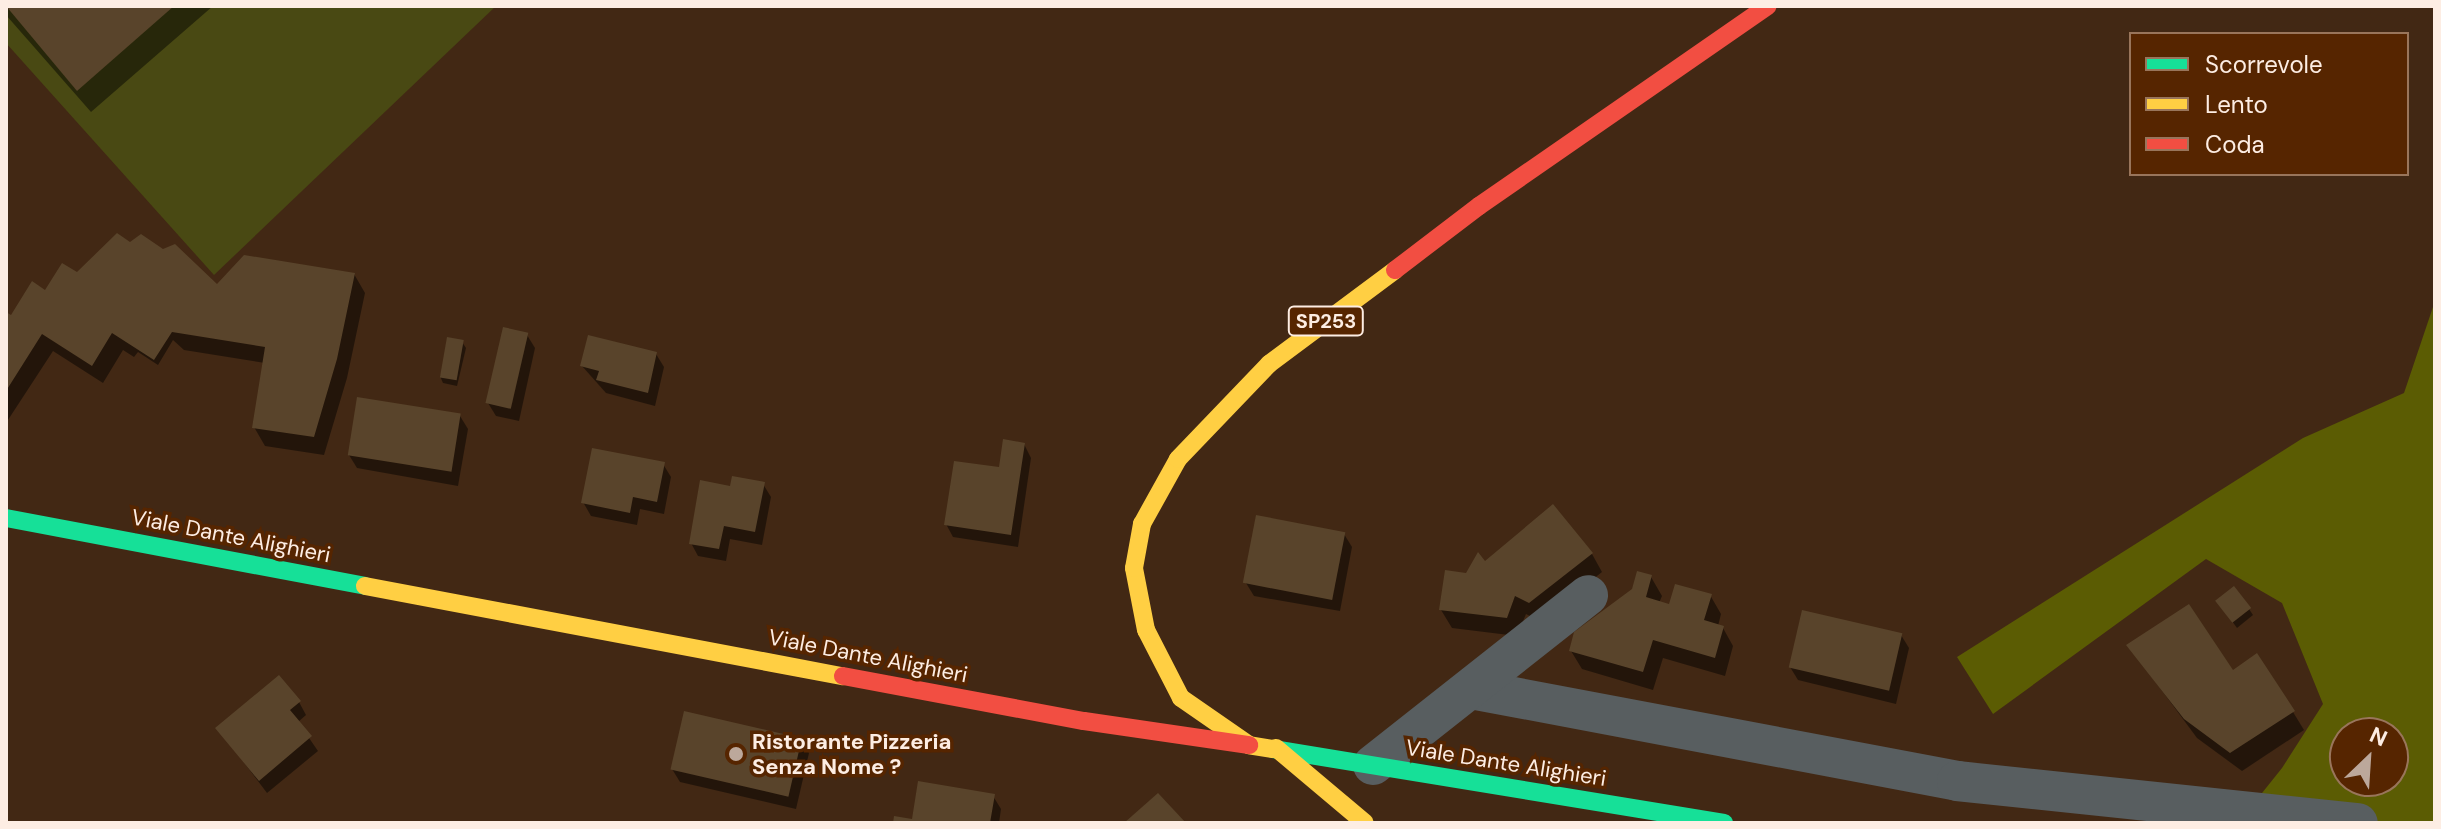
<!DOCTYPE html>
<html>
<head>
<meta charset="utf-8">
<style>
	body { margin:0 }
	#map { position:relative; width:2441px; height:829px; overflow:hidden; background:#422814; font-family:"DM Sans",sans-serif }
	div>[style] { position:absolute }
	.green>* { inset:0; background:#494913 }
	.forest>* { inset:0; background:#5b5c03 }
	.shadow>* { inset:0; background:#0007 }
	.building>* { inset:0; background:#59442b; transform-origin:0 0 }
	.street>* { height:40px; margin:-20px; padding:0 20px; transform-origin:20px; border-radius:20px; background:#585e60 }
	.fast>* { height:18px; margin:-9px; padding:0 9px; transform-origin:9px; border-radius:9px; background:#16e098 }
	.slow>* { height:18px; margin:-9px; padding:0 9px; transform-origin:9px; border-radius:9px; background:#ffcf43 }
	.jam>* { height:18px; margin:-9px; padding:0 9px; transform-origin:9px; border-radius:9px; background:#f24e42 }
	.dots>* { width:22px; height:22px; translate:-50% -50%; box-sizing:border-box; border:4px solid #562500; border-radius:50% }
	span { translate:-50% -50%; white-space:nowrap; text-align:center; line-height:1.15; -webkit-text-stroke:7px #562500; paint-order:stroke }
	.shield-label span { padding:2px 6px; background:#562500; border:2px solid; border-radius:6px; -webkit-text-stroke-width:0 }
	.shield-label { font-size:20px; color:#fdede3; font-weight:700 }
	.street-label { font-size:22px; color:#fdede3 }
	.poi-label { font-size:22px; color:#fdede3; font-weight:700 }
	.left { translate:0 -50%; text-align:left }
	.frame { position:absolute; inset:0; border:8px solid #fdede3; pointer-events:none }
	.legend { position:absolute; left:2129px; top:32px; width:280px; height:144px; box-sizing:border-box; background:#562500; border:2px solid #99755b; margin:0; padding:10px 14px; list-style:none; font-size:24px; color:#fdede3 }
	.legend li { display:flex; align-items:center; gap:16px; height:40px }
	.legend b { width:40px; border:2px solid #99755b }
	.north { position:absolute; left:2329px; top:717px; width:80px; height:80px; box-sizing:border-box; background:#562500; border:2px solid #99755b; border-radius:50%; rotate:25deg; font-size:22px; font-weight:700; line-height:32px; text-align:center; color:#fdede3 }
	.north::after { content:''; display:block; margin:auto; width:28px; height:36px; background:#bca89b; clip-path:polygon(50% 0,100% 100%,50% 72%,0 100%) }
</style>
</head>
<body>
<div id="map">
	<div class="green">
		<i style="clip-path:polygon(6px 6px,496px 6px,214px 275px,6px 43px)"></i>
	</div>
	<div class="forest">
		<i style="clip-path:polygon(evenodd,2435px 301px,2435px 823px,2238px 823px,2282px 768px,2323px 704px,2282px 603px,2206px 559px,1993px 714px,1957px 657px,2303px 438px,2404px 393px,2435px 301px,2345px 733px,2393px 733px,2393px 781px,2345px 781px,2345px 733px)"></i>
	</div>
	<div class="shadow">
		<i style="clip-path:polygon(6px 6px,213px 6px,91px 112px,6px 15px)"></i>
		<i style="clip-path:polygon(354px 274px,365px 293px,347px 378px,324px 455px,265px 446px,254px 427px,265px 363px,184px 350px,173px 340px,158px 365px,138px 352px,134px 357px,123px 350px,103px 383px,53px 351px,6px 423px,6px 314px,11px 317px,45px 293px,82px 278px,215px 285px)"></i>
		<i style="clip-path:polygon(527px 335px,535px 348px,519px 421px,496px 416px,488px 403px)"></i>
		<i style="clip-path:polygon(462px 342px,466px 348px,457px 386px,443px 383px,440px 376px)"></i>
		<i style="clip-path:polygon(656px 354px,664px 367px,655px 406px,606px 393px,582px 366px)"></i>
		<i style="clip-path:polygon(460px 416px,468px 429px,458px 486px,357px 468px,349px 455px)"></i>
		<i style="clip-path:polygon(1024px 444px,1031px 458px,1018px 547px,953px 537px,946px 524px)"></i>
		<i style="clip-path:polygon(663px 464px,671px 477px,664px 514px,640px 509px,637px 525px,591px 516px,583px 502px)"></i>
		<i style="clip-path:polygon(763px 484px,771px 497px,762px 545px,730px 539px,726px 561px,698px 556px,691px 543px,731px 489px)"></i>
		<i style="clip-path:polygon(1344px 534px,1352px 547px,1340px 611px,1254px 596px,1246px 583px)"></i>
		<i style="clip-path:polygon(1592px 554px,1602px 572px,1540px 621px,1526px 614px,1517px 636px,1452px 628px,1441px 610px,1467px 576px)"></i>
		<i style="clip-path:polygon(1651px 577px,1662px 596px,1659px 603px,1670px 607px,1710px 595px,1721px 614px,1718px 626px,1723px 628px,1733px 646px,1725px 676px,1663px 658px,1653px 690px,1582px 669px,1571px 651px)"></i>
		<i style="clip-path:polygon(2222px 607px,2249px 609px,2253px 615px,2237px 628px)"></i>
		<i style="clip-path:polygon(1901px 635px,1909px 648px,1896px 704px,1798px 680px,1790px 667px)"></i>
		<i style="clip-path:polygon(2129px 646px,2232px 673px,2293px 712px,2304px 730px,2242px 771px,2197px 738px)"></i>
		<i style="clip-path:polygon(299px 702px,306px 715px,298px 722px,318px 751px,267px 793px,218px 728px)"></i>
		<i style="clip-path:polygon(801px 740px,809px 753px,796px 809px,680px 782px,672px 769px)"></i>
		<i style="clip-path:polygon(993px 796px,1001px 809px,999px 823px,895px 823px,914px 821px)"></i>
	</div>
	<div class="building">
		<i style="clip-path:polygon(6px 6px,174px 6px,77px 91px)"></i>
		<i style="clip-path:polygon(117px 233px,130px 242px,141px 234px,163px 249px,175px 244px,217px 284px,244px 255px,355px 273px,337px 359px,314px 437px,252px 428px,265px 347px,172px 332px,154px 360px,112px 333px,92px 366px,42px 334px,6px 391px,6px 312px,11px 315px,32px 281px,45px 290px,62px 263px,77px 272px)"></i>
		<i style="left:503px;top:327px;width:26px;height:78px;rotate:13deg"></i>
		<i style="clip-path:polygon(588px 335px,657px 352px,648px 393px,596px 380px,599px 371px,580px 366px)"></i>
		<i style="left:447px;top:337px;width:17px;height:41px;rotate:10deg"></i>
		<i style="left:357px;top:397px;width:105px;height:59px;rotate:9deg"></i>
		<i style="clip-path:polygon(1003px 439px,1025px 443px,1011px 535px,944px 525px,954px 461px,999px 467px)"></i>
		<i style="clip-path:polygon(592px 448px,665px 462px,657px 502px,633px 497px,630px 513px,581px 503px)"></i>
		<i style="clip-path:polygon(732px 476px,765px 482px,755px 532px,724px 526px,719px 549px,689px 544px,700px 480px,730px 486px)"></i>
		<i style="clip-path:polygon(1553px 504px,1593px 553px,1529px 603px,1515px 596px,1507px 618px,1439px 610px,1445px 570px,1466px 573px,1478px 552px,1485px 561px)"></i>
		<i style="left:1256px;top:515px;width:91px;height:69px;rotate:11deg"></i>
		<i style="clip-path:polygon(1637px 571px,1652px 575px,1646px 597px,1669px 604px,1675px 584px,1712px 594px,1704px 620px,1724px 626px,1715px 658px,1653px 640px,1643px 672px,1569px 651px,1574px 632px,1632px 589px)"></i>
		<i style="left:2234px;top:586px;width:28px;height:24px;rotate:52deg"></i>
		<i style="clip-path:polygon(2189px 604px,2233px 670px,2257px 653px,2295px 711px,2230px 753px,2184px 719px,2126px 645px)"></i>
		<i style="left:1802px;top:610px;width:103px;height:59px;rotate:13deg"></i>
		<i style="clip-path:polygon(279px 675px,301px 701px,290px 710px,312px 736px,259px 781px,215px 728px)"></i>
		<i style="left:684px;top:711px;width:121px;height:60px;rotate:13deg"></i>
		<i style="clip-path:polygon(918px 781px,995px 794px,990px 823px,893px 823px,894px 816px,912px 819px)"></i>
		<i style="clip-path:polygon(1158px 793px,1186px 823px,1124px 823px)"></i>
	</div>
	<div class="street">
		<i style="left:1471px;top:689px;width:495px;rotate:10.7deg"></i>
		<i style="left:1957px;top:781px;width:403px;rotate:6deg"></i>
		<i style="left:1373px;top:765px;width:274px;rotate:-38.3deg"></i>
	</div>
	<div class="fast">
		<i style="left:6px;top:518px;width:365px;rotate:10.7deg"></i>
		<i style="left:1273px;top:749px;width:457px;rotate:9.3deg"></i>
	</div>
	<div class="slow">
		<i style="left:365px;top:586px;width:486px;rotate:10.7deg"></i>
		<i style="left:1276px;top:748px;width:116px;rotate:40.1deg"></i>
		<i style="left:1273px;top:749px;width:24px;rotate:-171deg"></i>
		<i style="left:1249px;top:745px;width:83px;rotate:-145.3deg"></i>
		<i style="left:1181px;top:698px;width:76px;rotate:-117.2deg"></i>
		<i style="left:1146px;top:630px;width:63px;rotate:-101deg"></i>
		<i style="left:1134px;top:568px;width:45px;rotate:-79.7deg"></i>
		<i style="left:1142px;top:524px;width:74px;rotate:-61deg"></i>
		<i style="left:1178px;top:459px;width:132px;rotate:-46.2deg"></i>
		<i style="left:1269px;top:364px;width:157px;rotate:-36.7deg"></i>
	</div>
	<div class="jam">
		<i style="left:1395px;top:270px;width:106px;rotate:-37.3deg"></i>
		<i style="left:1479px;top:206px;width:351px;rotate:-34.7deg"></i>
		<i style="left:843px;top:676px;width:245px;rotate:10.6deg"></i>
		<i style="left:1084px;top:721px;width:167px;rotate:8.3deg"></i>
	</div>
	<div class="dots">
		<i style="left:736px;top:754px;background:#bca89b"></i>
	</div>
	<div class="shield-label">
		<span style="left:1326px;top:321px">SP253</span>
	</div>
	<div class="street-label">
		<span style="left:231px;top:536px;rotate:11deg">Viale Dante Alighieri</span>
		<span style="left:868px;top:656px;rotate:11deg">Viale Dante Alighieri</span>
		<span style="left:1506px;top:763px;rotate:9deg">Viale Dante Alighieri</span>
	</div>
	<div class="poi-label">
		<span class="left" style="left:752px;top:754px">Ristorante Pizzeria<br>Senza Nome ?</span>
	</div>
	<div class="frame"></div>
	<ul class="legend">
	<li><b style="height:10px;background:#16e098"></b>Scorrevole</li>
	<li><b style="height:10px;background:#ffcf43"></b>Lento</li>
	<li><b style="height:10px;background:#f24e42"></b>Coda</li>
	</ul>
	<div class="north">N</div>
</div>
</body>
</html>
